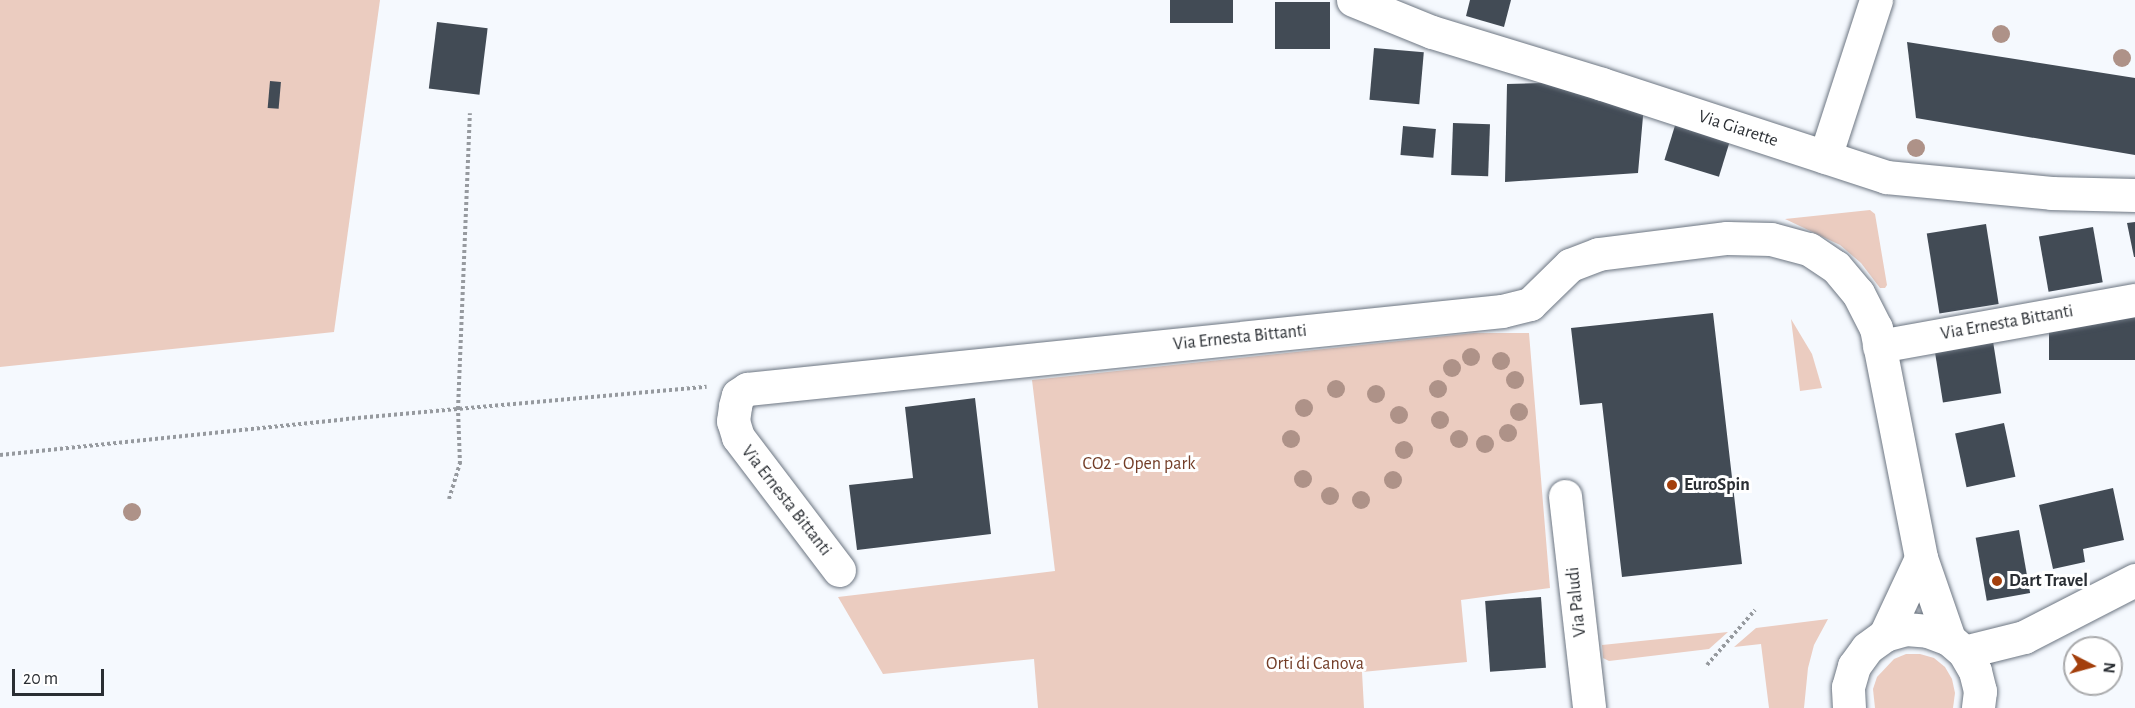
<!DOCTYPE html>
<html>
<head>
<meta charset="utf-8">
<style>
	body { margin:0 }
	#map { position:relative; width:2135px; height:708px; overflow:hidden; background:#f5f9fe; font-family:"Alegreya Sans",sans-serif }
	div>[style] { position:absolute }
	.green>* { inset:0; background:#ebccc0 }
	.building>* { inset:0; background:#424b55; transform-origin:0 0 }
	.path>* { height:4px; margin-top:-2px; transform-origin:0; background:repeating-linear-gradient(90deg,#969a9f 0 3px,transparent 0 6px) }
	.roads { filter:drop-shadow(0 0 2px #6d7682) drop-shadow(0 0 2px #6d7682) }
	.minor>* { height:33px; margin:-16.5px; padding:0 16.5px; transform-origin:16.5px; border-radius:16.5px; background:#fff }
	.trees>* { width:18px; height:18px; margin:-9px; border-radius:50%; background:#ae9288 }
	.dots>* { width:16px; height:16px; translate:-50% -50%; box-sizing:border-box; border:3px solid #fff; border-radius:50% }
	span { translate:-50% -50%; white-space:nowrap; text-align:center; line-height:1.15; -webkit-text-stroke:6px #fff; paint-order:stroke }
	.street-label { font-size:18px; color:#2a2e33 }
	.park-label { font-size:18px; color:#733d27 }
	.poi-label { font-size:18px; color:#2a2e33; font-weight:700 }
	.left { translate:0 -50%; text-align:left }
	.north { position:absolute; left:2063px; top:636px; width:60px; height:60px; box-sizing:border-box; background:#fff; border:2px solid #aaabad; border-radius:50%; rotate:96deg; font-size:16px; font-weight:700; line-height:24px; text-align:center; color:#2a2e33 }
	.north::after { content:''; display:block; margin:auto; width:21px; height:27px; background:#a33f0c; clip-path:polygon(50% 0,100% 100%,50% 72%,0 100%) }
	.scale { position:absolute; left:12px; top:669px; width:92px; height:27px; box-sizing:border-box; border:3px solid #2a2e33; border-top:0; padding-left:8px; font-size:18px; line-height:21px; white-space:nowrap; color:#2a2e33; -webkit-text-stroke:4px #fff; paint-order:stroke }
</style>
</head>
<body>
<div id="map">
	<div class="green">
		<i style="clip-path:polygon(0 0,380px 0,334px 332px,0 367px)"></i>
		<i style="clip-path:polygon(1870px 210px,1875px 214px,1887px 285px,1885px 288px,1880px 288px,1861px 263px,1840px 245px,1785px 219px)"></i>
		<i style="clip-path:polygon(1791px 319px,1812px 354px,1822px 388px,1800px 391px)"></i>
		<i style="clip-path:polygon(1474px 333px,1529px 333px,1550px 588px,1461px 600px,1467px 662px,1362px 672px,1364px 708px,1038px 708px,1034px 659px,883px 674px,838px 597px,1055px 571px,1032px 380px)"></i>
		<i style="clip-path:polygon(1828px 619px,1814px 645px,1808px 668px,1804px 708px,1769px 708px,1761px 644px,1734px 647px,1756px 628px)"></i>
		<i style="clip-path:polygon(1728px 632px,1709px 649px,1609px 661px,1603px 658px,1602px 645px)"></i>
		<i style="clip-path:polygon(1906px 654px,1920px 654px,1934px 658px,1945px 667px,1952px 679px,1955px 693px,1953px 708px,1875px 708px,1873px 689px,1877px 677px,1894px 659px)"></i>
	</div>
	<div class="building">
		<i style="left:1170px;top:0;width:63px;height:23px"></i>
		<i style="clip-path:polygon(1470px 0,1511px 0,1504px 27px,1466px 16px)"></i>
		<i style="left:1275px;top:2px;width:55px;height:47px"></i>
		<i style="left:437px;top:22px;width:51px;height:67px;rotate:7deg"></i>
		<i style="clip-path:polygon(1907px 42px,2135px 78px,2135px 155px,1916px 118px)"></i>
		<i style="left:1374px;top:48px;width:50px;height:52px;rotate:5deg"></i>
		<i style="left:270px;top:81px;width:11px;height:27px;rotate:5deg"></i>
		<i style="clip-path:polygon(1574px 82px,1574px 93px,1644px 105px,1638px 173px,1505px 182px,1507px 84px)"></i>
		<i style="left:1677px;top:119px;width:57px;height:43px;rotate:17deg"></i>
		<i style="left:1453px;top:123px;width:37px;height:52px;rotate:2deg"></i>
		<i style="left:1403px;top:126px;width:33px;height:29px;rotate:5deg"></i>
		<i style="clip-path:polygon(2135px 222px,2135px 257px,2134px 257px,2127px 223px)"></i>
		<i style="left:1986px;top:224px;width:81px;height:60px;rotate:81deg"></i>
		<i style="left:2093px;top:227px;width:56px;height:55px;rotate:80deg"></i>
		<i style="left:2135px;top:309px;width:51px;height:86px;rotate:90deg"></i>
		<i style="clip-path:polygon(1713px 313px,1742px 564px,1622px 577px,1602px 403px,1580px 405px,1571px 328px)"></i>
		<i style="left:1992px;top:335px;width:59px;height:59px;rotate:81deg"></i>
		<i style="clip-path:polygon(975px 398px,991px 534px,857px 550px,849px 485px,913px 478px,905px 407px)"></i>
		<i style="left:2004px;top:423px;width:55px;height:50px;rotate:78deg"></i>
		<i style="clip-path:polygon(2113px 488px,2124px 540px,2083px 549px,2085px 562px,2053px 569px,2039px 505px)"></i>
		<i style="left:2019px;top:530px;width:64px;height:44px;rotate:80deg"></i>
		<i style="left:1541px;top:597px;width:71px;height:56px;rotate:86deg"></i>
	</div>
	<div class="path">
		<i style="left:0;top:455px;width:348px;rotate:-5.9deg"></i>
		<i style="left:346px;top:419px;width:362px;rotate:-5.1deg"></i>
		<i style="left:449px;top:499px;width:37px;rotate:-73deg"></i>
		<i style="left:460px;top:464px;width:55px;rotate:-92.1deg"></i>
		<i style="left:458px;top:409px;width:296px;rotate:-87.7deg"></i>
		<i style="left:1707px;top:665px;width:73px;rotate:-48.9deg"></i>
	</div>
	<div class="roads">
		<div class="minor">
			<i style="left:1353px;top:0;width:85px;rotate:22.1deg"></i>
			<i style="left:1432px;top:32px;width:178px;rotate:17deg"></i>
			<i style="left:1602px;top:84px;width:299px;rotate:18.1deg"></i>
			<i style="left:1886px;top:177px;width:166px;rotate:5.5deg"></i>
			<i style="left:2051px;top:193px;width:84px;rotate:1.4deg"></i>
			<i style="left:1825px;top:157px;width:165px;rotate:-72deg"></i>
			<i style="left:1879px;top:346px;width:260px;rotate:-10.2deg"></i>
			<i style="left:1565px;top:496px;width:213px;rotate:83.5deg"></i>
			<i style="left:839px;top:570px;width:167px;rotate:-127.2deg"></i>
			<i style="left:738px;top:437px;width:17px;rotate:-107deg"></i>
			<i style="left:733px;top:421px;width:15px;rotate:-82deg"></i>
			<i style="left:735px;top:406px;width:11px;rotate:-75deg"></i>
			<i style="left:738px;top:395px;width:11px;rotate:-34deg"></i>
			<i style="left:747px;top:389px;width:759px;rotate:-5.9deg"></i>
			<i style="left:1502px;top:311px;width:29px;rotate:-14deg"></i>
			<i style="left:1530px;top:304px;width:56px;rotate:-44.3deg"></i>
			<i style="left:1570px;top:265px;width:30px;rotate:-21deg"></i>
			<i style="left:1598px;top:254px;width:130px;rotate:-7.1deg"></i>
			<i style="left:1727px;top:238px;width:44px;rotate:1.3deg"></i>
			<i style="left:1771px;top:239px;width:39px;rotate:15deg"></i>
			<i style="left:1809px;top:249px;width:32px;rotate:34deg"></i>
			<i style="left:1836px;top:267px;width:34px;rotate:50deg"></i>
			<i style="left:1858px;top:293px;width:39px;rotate:63deg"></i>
			<i style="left:1876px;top:328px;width:234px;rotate:78.9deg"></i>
			<i style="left:1921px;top:558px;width:86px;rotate:70.9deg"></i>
			<i style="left:1885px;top:635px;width:85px;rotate:-64.9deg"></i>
			<i style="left:1964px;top:652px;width:62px;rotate:-14deg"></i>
			<i style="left:2024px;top:637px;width:125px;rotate:-27.2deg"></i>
			<i style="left:1849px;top:708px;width:21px;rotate:-93deg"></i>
			<i style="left:1848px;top:687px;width:22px;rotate:-74deg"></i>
			<i style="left:1854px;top:666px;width:22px;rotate:-54deg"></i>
			<i style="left:1867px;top:648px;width:22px;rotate:-36deg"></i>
			<i style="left:1885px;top:635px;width:22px;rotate:-16deg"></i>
			<i style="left:1906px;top:629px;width:22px;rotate:5deg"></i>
			<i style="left:1928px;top:631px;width:22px;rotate:21deg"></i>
			<i style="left:1949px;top:639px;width:20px;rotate:41deg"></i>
			<i style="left:1964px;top:652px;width:22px;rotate:60deg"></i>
			<i style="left:1975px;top:671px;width:21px;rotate:76deg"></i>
			<i style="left:1980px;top:691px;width:17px;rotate:97deg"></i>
		</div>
	</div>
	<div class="trees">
		<i style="left:2001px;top:34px"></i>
		<i style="left:2122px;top:58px"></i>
		<i style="left:1916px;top:148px"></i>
		<i style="left:1471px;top:357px"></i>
		<i style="left:1501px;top:361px"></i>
		<i style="left:1452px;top:368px"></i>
		<i style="left:1515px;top:380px"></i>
		<i style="left:1336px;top:389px"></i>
		<i style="left:1438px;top:389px"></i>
		<i style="left:1376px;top:394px"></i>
		<i style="left:1304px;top:408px"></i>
		<i style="left:1519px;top:412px"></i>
		<i style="left:1399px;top:415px"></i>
		<i style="left:1440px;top:420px"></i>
		<i style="left:1508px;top:433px"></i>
		<i style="left:1291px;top:439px"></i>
		<i style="left:1459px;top:439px"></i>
		<i style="left:1485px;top:444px"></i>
		<i style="left:1404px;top:450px"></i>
		<i style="left:1303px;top:479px"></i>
		<i style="left:1393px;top:480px"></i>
		<i style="left:1330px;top:496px"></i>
		<i style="left:1361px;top:500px"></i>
		<i style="left:132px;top:512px"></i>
	</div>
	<div class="dots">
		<i style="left:1672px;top:485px;background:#a33f0c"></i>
		<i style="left:1997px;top:581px;background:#a33f0c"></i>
	</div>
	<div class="street-label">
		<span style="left:1738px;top:129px;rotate:18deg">Via Giarette</span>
		<span style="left:2007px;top:323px;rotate:-10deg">Via Ernesta Bittanti</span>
		<span style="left:1240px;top:338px;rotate:-6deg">Via Ernesta Bittanti</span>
		<span style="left:786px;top:501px;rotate:52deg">Via Ernesta Bittanti</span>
		<span style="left:1577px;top:602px;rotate:-96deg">Via Paludi</span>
	</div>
	<div class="park-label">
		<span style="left:1139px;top:464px">CO2 - Open park</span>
		<span style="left:1315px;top:664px">Orti di Canova</span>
	</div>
	<div class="poi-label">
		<span class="left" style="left:1684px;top:485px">EuroSpin</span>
		<span class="left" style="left:2009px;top:581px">Dart Travel</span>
	</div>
	<div class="north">N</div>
	<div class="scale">20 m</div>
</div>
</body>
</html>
